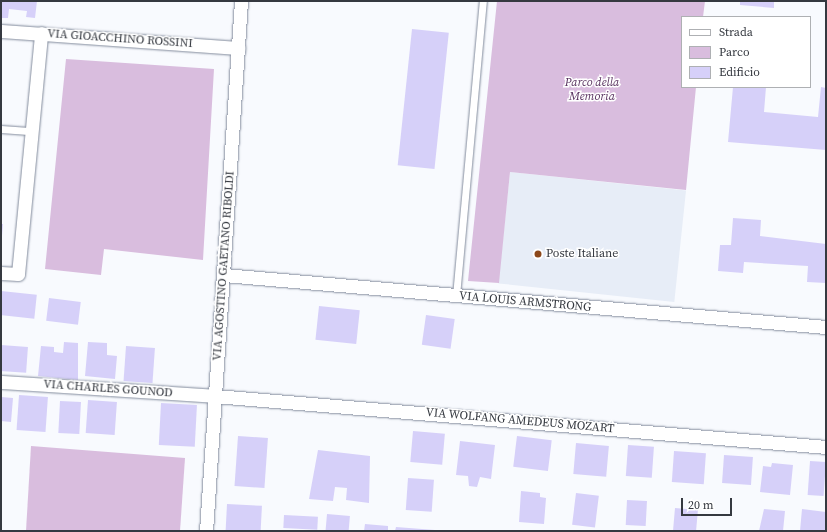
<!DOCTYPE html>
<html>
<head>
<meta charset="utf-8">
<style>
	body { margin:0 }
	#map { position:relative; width:827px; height:532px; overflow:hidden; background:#f8fafe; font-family:"Source Serif 4",serif }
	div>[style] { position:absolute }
	.built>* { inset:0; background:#e7edf7; transform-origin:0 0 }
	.green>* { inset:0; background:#d9bdde }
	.building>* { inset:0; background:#d6d0f9; transform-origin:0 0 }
	.roads { filter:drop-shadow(0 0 1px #838c9d) drop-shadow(0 0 1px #838c9d) }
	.service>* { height:7px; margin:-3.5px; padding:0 3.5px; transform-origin:3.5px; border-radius:3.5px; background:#fff }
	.minor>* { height:13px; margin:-6.5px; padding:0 6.5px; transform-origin:6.5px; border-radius:6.5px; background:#fff }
	.dots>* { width:11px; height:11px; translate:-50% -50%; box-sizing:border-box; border:2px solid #fff; border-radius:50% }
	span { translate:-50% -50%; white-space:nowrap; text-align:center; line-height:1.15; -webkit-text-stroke:3px #fff; paint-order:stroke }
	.street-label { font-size:12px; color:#353940 }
	.park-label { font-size:12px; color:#593360; font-style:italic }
	.poi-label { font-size:12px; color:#353940 }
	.left { translate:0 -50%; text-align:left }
	.frame { position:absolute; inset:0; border:2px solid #353940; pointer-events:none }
	.legend { position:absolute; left:681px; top:16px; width:130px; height:72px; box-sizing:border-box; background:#fff; border:1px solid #aeb0b3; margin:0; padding:5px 7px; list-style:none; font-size:12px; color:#353940 }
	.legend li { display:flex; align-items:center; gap:8px; height:20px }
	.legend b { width:20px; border:1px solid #aeb0b3 }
	.scale { position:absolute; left:681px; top:498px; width:51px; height:18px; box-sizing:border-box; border:2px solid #353940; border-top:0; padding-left:5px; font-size:12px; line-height:14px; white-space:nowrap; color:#353940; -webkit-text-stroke:3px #fff; paint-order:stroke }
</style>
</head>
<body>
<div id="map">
	<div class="built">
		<i style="left:510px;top:172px;width:177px;height:112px;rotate:6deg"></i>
	</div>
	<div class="green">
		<i style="clip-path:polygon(497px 1px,705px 1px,703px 17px,682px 17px,682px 87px,696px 87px,686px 190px,510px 172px,499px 283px,468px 281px)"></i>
		<i style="clip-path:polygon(66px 59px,214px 69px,203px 260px,104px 249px,101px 275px,45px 269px)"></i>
		<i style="clip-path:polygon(31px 446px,185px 458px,180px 531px,26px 531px)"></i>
	</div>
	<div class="building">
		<i style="clip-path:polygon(1px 1px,37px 1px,35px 18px,26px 17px,27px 11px,9px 9px,8px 18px,1px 18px)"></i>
		<i style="clip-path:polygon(740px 1px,774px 1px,774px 8px,740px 5px)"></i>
		<i style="left:412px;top:29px;width:37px;height:137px;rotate:6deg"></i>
		<i style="clip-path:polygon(733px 87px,766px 87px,764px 112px,818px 117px,821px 87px,826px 88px,826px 150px,728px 142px)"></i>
		<i style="clip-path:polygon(733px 218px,761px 220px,760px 236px,826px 244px,826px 283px,807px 282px,808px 266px,744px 262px,743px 273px,718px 271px,720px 245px,731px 245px)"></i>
		<i style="clip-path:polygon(1px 224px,3px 224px,2px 236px,1px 236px)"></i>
		<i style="left:1px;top:291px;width:36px;height:24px;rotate:6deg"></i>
		<i style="left:49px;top:298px;width:32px;height:23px;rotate:7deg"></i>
		<i style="left:319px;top:306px;width:41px;height:34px;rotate:6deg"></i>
		<i style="left:426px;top:315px;width:29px;height:30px;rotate:8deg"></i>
		<i style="clip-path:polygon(64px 342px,78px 343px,78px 380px,38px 376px,41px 346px,54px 347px,54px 352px,63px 353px)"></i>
		<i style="clip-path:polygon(88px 342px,107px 343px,107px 355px,117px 356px,115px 379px,85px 376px)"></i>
		<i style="left:1px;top:345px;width:27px;height:26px;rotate:4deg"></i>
		<i style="left:126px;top:346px;width:29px;height:35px;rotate:4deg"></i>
		<i style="left:19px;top:395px;width:29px;height:35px;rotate:4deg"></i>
		<i style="clip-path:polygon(1px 397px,13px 398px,11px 422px,1px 421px)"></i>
		<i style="left:88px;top:400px;width:29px;height:33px;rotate:4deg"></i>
		<i style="left:60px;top:401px;width:21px;height:32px;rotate:3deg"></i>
		<i style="left:161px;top:403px;width:36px;height:42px;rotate:3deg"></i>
		<i style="left:413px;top:431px;width:32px;height:31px;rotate:5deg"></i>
		<i style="left:238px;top:436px;width:30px;height:50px;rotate:4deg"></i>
		<i style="left:517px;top:436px;width:35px;height:31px;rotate:7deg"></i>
		<i style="clip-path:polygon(460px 441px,495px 445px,491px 479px,480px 477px,477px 487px,469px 486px,468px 476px,456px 475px)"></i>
		<i style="left:576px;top:443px;width:33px;height:31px;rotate:5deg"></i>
		<i style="left:628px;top:445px;width:26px;height:31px;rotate:4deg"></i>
		<i style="clip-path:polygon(318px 450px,370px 456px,369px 503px,346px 500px,347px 488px,335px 487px,333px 501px,309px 499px)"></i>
		<i style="left:674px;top:451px;width:32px;height:31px;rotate:4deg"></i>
		<i style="left:724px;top:455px;width:29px;height:28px;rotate:4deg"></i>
		<i style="left:810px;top:461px;width:16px;height:34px;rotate:4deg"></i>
		<i style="clip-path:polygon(772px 463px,793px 465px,790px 495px,760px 492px,763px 466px,771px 467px)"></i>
		<i style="left:408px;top:478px;width:26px;height:32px;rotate:4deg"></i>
		<i style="clip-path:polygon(521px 491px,540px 493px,540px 497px,546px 498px,544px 524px,519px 522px)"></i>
		<i style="left:576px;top:493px;width:23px;height:32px;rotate:7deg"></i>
		<i style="left:627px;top:500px;width:20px;height:25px;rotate:3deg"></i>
		<i style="left:227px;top:504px;width:35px;height:27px;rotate:3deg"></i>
		<i style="left:675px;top:508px;width:23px;height:23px;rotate:5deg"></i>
		<i style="clip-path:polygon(764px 509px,785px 511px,783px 531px,759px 531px)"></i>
		<i style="clip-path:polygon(802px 509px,826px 512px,826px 531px,800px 531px)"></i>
		<i style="left:327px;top:514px;width:23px;height:17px;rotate:5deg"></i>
		<i style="left:284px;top:515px;width:34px;height:13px;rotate:3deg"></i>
		<i style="clip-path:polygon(365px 524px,388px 526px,388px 531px,364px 531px)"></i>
		<i style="clip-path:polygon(396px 527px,435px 530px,435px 531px,395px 531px)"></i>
	</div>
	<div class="roads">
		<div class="service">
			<i style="left:1px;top:129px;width:31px;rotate:4deg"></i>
			<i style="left:456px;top:296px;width:296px;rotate:-84.8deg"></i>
		</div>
		<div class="minor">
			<i style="left:1px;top:31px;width:238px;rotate:4.1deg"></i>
			<i style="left:1px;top:273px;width:17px;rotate:3deg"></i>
			<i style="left:18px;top:274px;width:242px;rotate:-84.5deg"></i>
			<i style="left:224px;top:275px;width:604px;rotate:4.94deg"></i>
			<i style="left:1px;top:382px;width:214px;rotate:3.7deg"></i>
			<i style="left:215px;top:396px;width:613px;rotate:4.77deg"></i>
			<i style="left:206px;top:531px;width:531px;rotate:-86.22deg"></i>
		</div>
	</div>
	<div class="dots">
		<i style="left:538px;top:254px;background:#8c481b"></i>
	</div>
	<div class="street-label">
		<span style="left:120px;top:39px;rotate:4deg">VIA GIOACCHINO ROSSINI</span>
		<span style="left:224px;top:266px;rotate:-86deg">VIA AGOSTINO GAETANO RIBOLDI</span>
		<span style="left:525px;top:302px;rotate:5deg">VIA LOUIS ARMSTRONG</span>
		<span style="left:108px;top:389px;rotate:4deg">VIA CHARLES GOUNOD</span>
		<span style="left:520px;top:421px;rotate:5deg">VIA WOLFANG AMEDEUS MOZART</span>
	</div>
	<div class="park-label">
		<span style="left:592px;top:90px">Parco della<br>Memoria</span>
	</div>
	<div class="poi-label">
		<span class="left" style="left:546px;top:254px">Poste Italiane</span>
	</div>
	<div class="frame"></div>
	<ul class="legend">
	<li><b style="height:5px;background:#fff"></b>Strada</li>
	<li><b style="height:11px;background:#d9bdde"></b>Parco</li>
	<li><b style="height:11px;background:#d6d0f9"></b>Edificio</li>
	</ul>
	<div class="scale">20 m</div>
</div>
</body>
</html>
